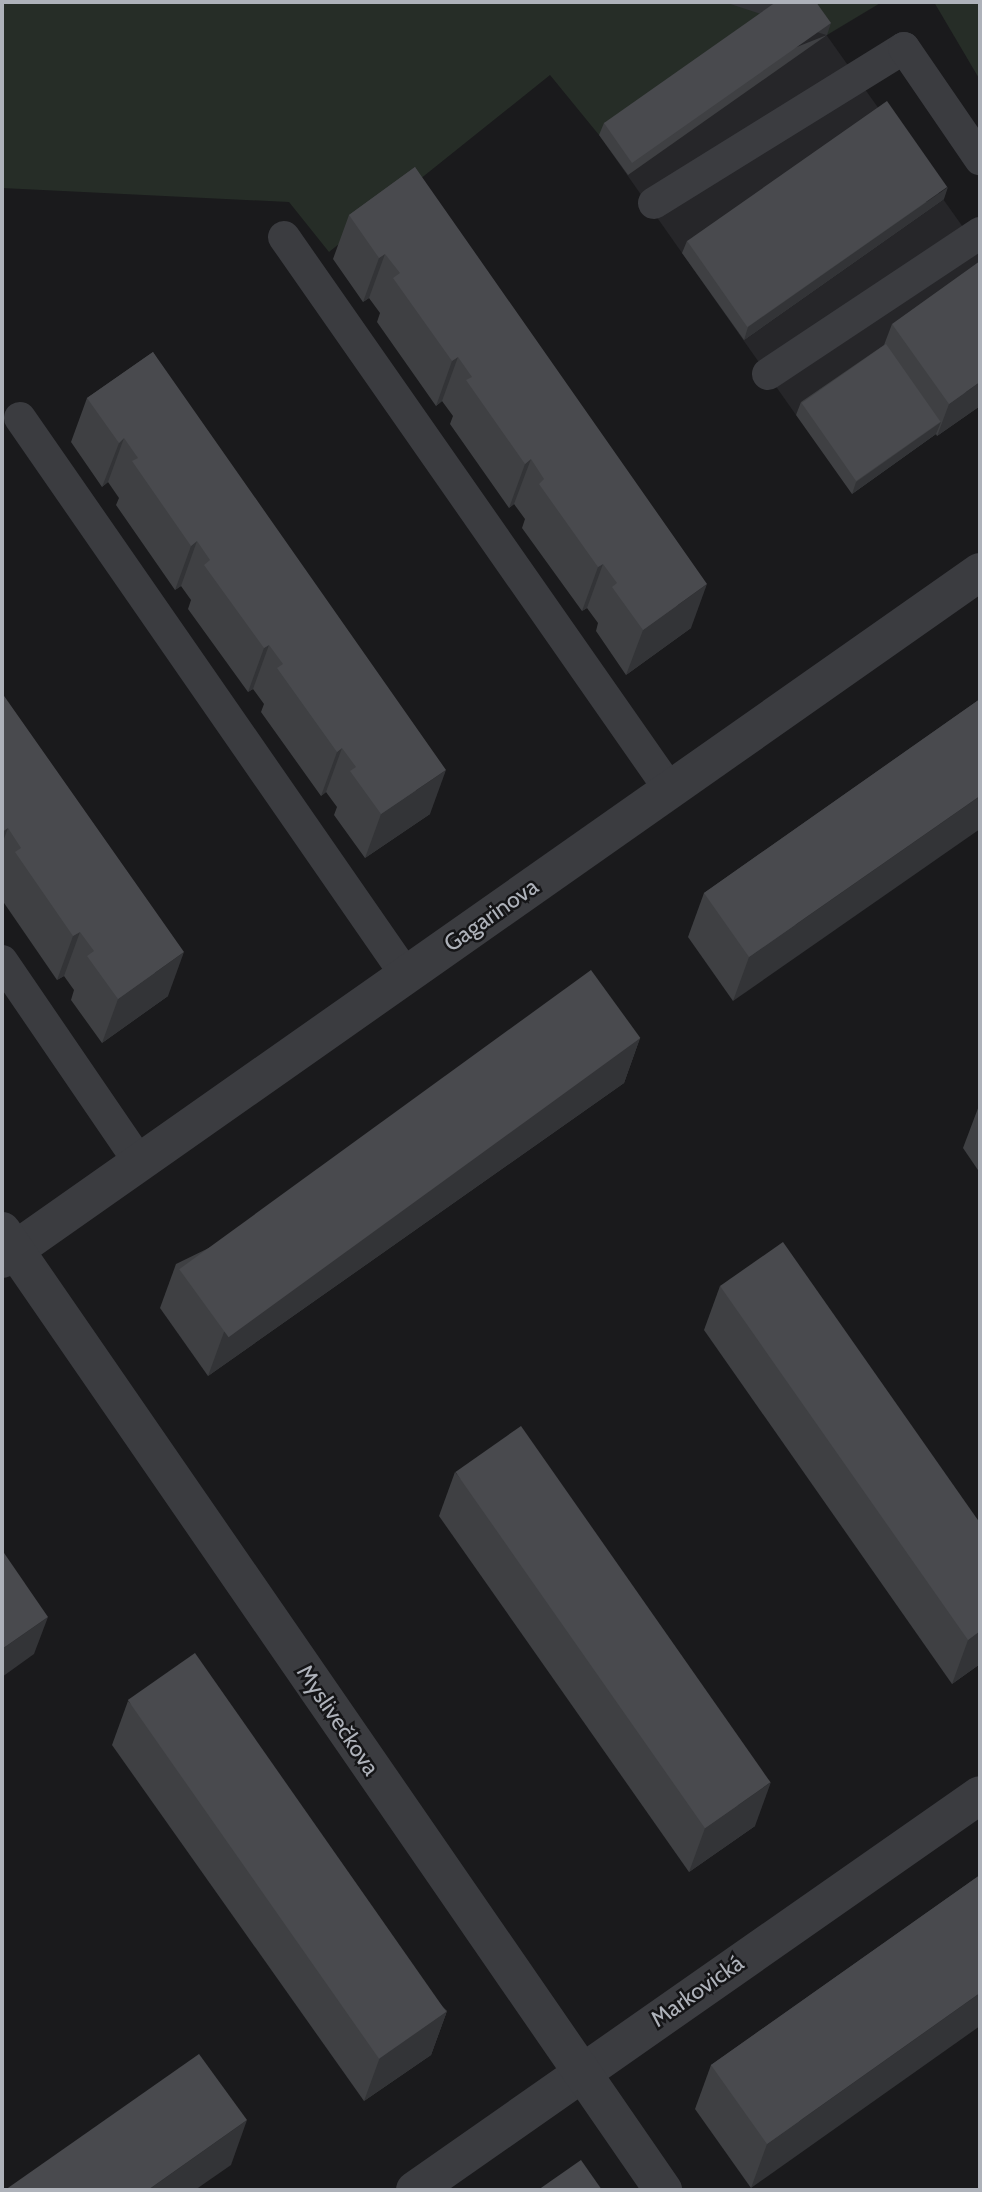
<!DOCTYPE html>
<html>
<head>
<meta charset="utf-8">
<style>
	body { margin:0 }
	#map { position:relative; width:982px; height:2192px; overflow:hidden; background:#1a1a1c; font-family:Cabin,sans-serif }
	div>[style] { position:absolute }
	.built>* { inset:0; background:#262629 }
	.green>* { inset:0; background:#262d27 }
	.service>* { height:32px; margin:-16px; padding:0 16px; transform-origin:16px; border-radius:16px; background:#3b3c40 }
	.minor>* { height:38px; margin:-19px; padding:0 19px; transform-origin:19px; border-radius:19px; background:#3b3c40 }
	.tertiary>* { height:38px; margin:-19px; padding:0 19px; transform-origin:19px; border-radius:19px; background:#3b3c40 }
	.wall>* { inset:0; background:#3f4043 }
	.shaded-wall>* { inset:0; background:#333437; transform-origin:0 0 }
	.building>* { inset:0; background:#494a4e; transform-origin:0 0 }
	span { translate:-50% -50%; white-space:nowrap; text-align:center; line-height:1.15; -webkit-text-stroke:5px #151517; paint-order:stroke }
	.street-label { font-size:23px; color:#aeb2ba }
	.frame { position:absolute; inset:0; border:4px solid #aeb2ba; pointer-events:none }
</style>
</head>
<body>
<div id="map">
	<div class="built">
		<i style="clip-path:polygon(789px 2px,803px 2px,980px 251px,980px 284px,796px 415px,599px 135px)"></i>
	</div>
	<div class="green">
		<i style="clip-path:polygon(2px 2px,789px 2px,599px 135px,550px 75px,329px 252px,289px 202px,2px 188px)"></i>
		<i style="clip-path:polygon(803px 2px,882px 2px,827px 35px)"></i>
		<i style="clip-path:polygon(934px 2px,980px 2px,980px 80px)"></i>
	</div>
	<div class="service">
		<i style="left:654px;top:203px;width:294px;rotate:-31.8deg"></i>
		<i style="left:904px;top:48px;width:135px;rotate:55.6deg"></i>
		<i style="left:284px;top:237px;width:674px;rotate:55.08deg"></i>
		<i style="left:768px;top:374px;width:255px;rotate:-33.6deg"></i>
		<i style="left:20px;top:418px;width:678px;rotate:55.28deg"></i>
		<i style="left:2px;top:961px;width:241px;rotate:55.7deg"></i>
	</div>
	<div class="minor">
		<i style="left:2px;top:1259px;width:1195px;rotate:-35.09deg"></i>
		<i style="left:415px;top:2190px;width:689px;rotate:-34.96deg"></i>
	</div>
	<div class="tertiary">
		<i style="left:2px;top:1231px;width:1165px;rotate:55.42deg"></i>
	</div>
	<div class="wall">
		<i style="clip-path:polygon(827px 35px,628px 175px,599px 135px,604px 123px)"></i>
		<i style="clip-path:polygon(415px 167px,691px 628px,626px 675px,596px 631px,598px 623px,587px 608px,582px 611px,522px 528px,525px 519px,514px 504px,509px 508px,450px 424px,453px 416px,442px 401px,436px 406px,377px 322px,380px 313px,369px 298px,363px 302px,333px 259px,349px 215px)"></i>
		<i style="clip-path:polygon(944px 199px,744px 340px,682px 253px,687px 241px)"></i>
		<i style="clip-path:polygon(892px 324px,980px 406px,937px 436px,936px 434px,852px 494px,796px 415px,801px 402px,884px 345px)"></i>
		<i style="clip-path:polygon(153px 352px,430px 814px,365px 858px,334px 815px,337px 807px,326px 792px,321px 796px,261px 712px,264px 704px,253px 689px,248px 692px,188px 609px,191px 600px,181px 586px,175px 590px,116px 505px,119px 498px,108px 482px,102px 487px,71px 442px,87px 398px)"></i>
		<i style="clip-path:polygon(2px 693px,168px 996px,102px 1043px,71px 1000px,74px 990px,64px 976px,57px 980px,2px 900px)"></i>
		<i style="clip-path:polygon(980px 699px,733px 1001px,688px 937px,704px 893px)"></i>
		<i style="clip-path:polygon(640px 1038px,624px 1083px,208px 1376px,160px 1308px,176px 1264px)"></i>
		<i style="clip-path:polygon(980px 1103px,980px 1173px,963px 1148px)"></i>
		<i style="clip-path:polygon(720px 1286px,980px 1523px,980px 1664px,952px 1684px,704px 1330px)"></i>
		<i style="clip-path:polygon(455px 1472px,755px 1826px,689px 1872px,439px 1516px)"></i>
		<i style="clip-path:polygon(128px 1701px,447px 2011px,431px 2055px,364px 2101px,112px 1745px)"></i>
		<i style="clip-path:polygon(980px 1875px,751px 2188px,695px 2109px,711px 2065px)"></i>
	</div>
	<div class="shaded-wall">
		<i style="left:831px;top:23px;width:13px;height:243px;rotate:108deg"></i>
		<i style="clip-path:polygon(948px 187px,944px 199px,744px 340px,748px 327px)"></i>
		<i style="clip-path:polygon(385px 254px,369px 298px,363px 302px,379px 258px)"></i>
		<i style="clip-path:polygon(458px 357px,442px 401px,436px 406px,452px 361px)"></i>
		<i style="clip-path:polygon(980px 382px,980px 406px,937px 436px,949px 404px)"></i>
		<i style="clip-path:polygon(941px 422px,936px 434px,852px 494px,856px 482px)"></i>
		<i style="clip-path:polygon(124px 438px,108px 482px,102px 487px,119px 443px)"></i>
		<i style="clip-path:polygon(531px 459px,514px 504px,509px 508px,525px 464px)"></i>
		<i style="clip-path:polygon(197px 541px,181px 586px,175px 590px,191px 546px)"></i>
		<i style="clip-path:polygon(603px 564px,587px 608px,582px 611px,598px 567px)"></i>
		<i style="clip-path:polygon(707px 584px,691px 628px,626px 675px,643px 630px)"></i>
		<i style="clip-path:polygon(269px 645px,253px 689px,248px 692px,264px 648px)"></i>
		<i style="clip-path:polygon(342px 748px,326px 792px,321px 796px,337px 752px)"></i>
		<i style="clip-path:polygon(446px 770px,430px 814px,365px 858px,381px 814px)"></i>
		<i style="clip-path:polygon(980px 796px,980px 829px,733px 1001px,749px 957px)"></i>
		<i style="clip-path:polygon(8px 828px,2px 844px,2px 832px)"></i>
		<i style="clip-path:polygon(80px 932px,64px 976px,57px 980px,73px 936px)"></i>
		<i style="clip-path:polygon(184px 952px,168px 996px,102px 1043px,118px 999px)"></i>
		<i style="clip-path:polygon(640px 1038px,624px 1083px,208px 1376px,224px 1332px)"></i>
		<i style="clip-path:polygon(48px 1617px,34px 1654px,2px 1677px,2px 1649px)"></i>
		<i style="clip-path:polygon(980px 1631px,980px 1664px,952px 1684px,968px 1640px)"></i>
		<i style="clip-path:polygon(771px 1782px,755px 1826px,689px 1872px,705px 1828px)"></i>
		<i style="clip-path:polygon(980px 1993px,980px 2026px,751px 2188px,767px 2144px)"></i>
		<i style="clip-path:polygon(447px 2011px,431px 2055px,364px 2101px,380px 2057px)"></i>
		<i style="clip-path:polygon(247px 2120px,231px 2165px,195px 2190px,148px 2190px)"></i>
	</div>
	<div class="building">
		<i style="clip-path:polygon(776px 2px,816px 2px,831px 23px,632px 163px,604px 123px)"></i>
		<i style="left:887px;top:101px;width:105px;height:244px;rotate:55deg"></i>
		<i style="clip-path:polygon(415px 167px,707px 584px,643px 630px,612px 587px,617px 583px,603px 564px,598px 567px,539px 484px,544px 479px,531px 459px,525px 464px,466px 380px,472px 377px,458px 357px,452px 361px,393px 278px,400px 273px,385px 254px,379px 258px,349px 215px)"></i>
		<i style="clip-path:polygon(980px 261px,980px 382px,949px 404px,892px 324px)"></i>
		<i style="left:886px;top:344px;width:95px;height:103px;rotate:55deg"></i>
		<i style="clip-path:polygon(153px 352px,446px 770px,381px 814px,350px 771px,356px 767px,342px 748px,337px 752px,277px 668px,283px 664px,269px 645px,264px 648px,204px 565px,210px 560px,197px 541px,191px 546px,132px 461px,138px 458px,124px 438px,119px 443px,87px 398px)"></i>
		<i style="clip-path:polygon(2px 693px,184px 952px,118px 999px,87px 956px,94px 951px,80px 932px,73px 936px,15px 852px,21px 848px,8px 828px,2px 832px)"></i>
		<i style="clip-path:polygon(980px 699px,980px 796px,749px 957px,704px 893px)"></i>
		<i style="left:591px;top:970px;width:84px;height:509px;rotate:54deg"></i>
		<i style="clip-path:polygon(783px 1242px,980px 1523px,980px 1631px,968px 1640px,720px 1286px)"></i>
		<i style="left:521px;top:1426px;width:435px;height:80px;rotate:55deg"></i>
		<i style="clip-path:polygon(2px 1550px,48px 1617px,2px 1649px)"></i>
		<i style="left:195px;top:1653px;width:438px;height:82px;rotate:55deg"></i>
		<i style="clip-path:polygon(980px 1875px,980px 1993px,767px 2144px,711px 2065px)"></i>
		<i style="clip-path:polygon(199px 2054px,247px 2120px,148px 2190px,5px 2190px)"></i>
		<i style="clip-path:polygon(581px 2160px,602px 2190px,538px 2190px)"></i>
	</div>
	<div class="street-label">
		<span style="left:491px;top:915px;rotate:-35deg">Gagarinova</span>
		<span style="left:338px;top:1720px;rotate:56deg">Myslivečkova</span>
		<span style="left:697px;top:1991px;rotate:-35deg">Markovická</span>
	</div>
	<div class="frame"></div>
</div>
</body>
</html>
